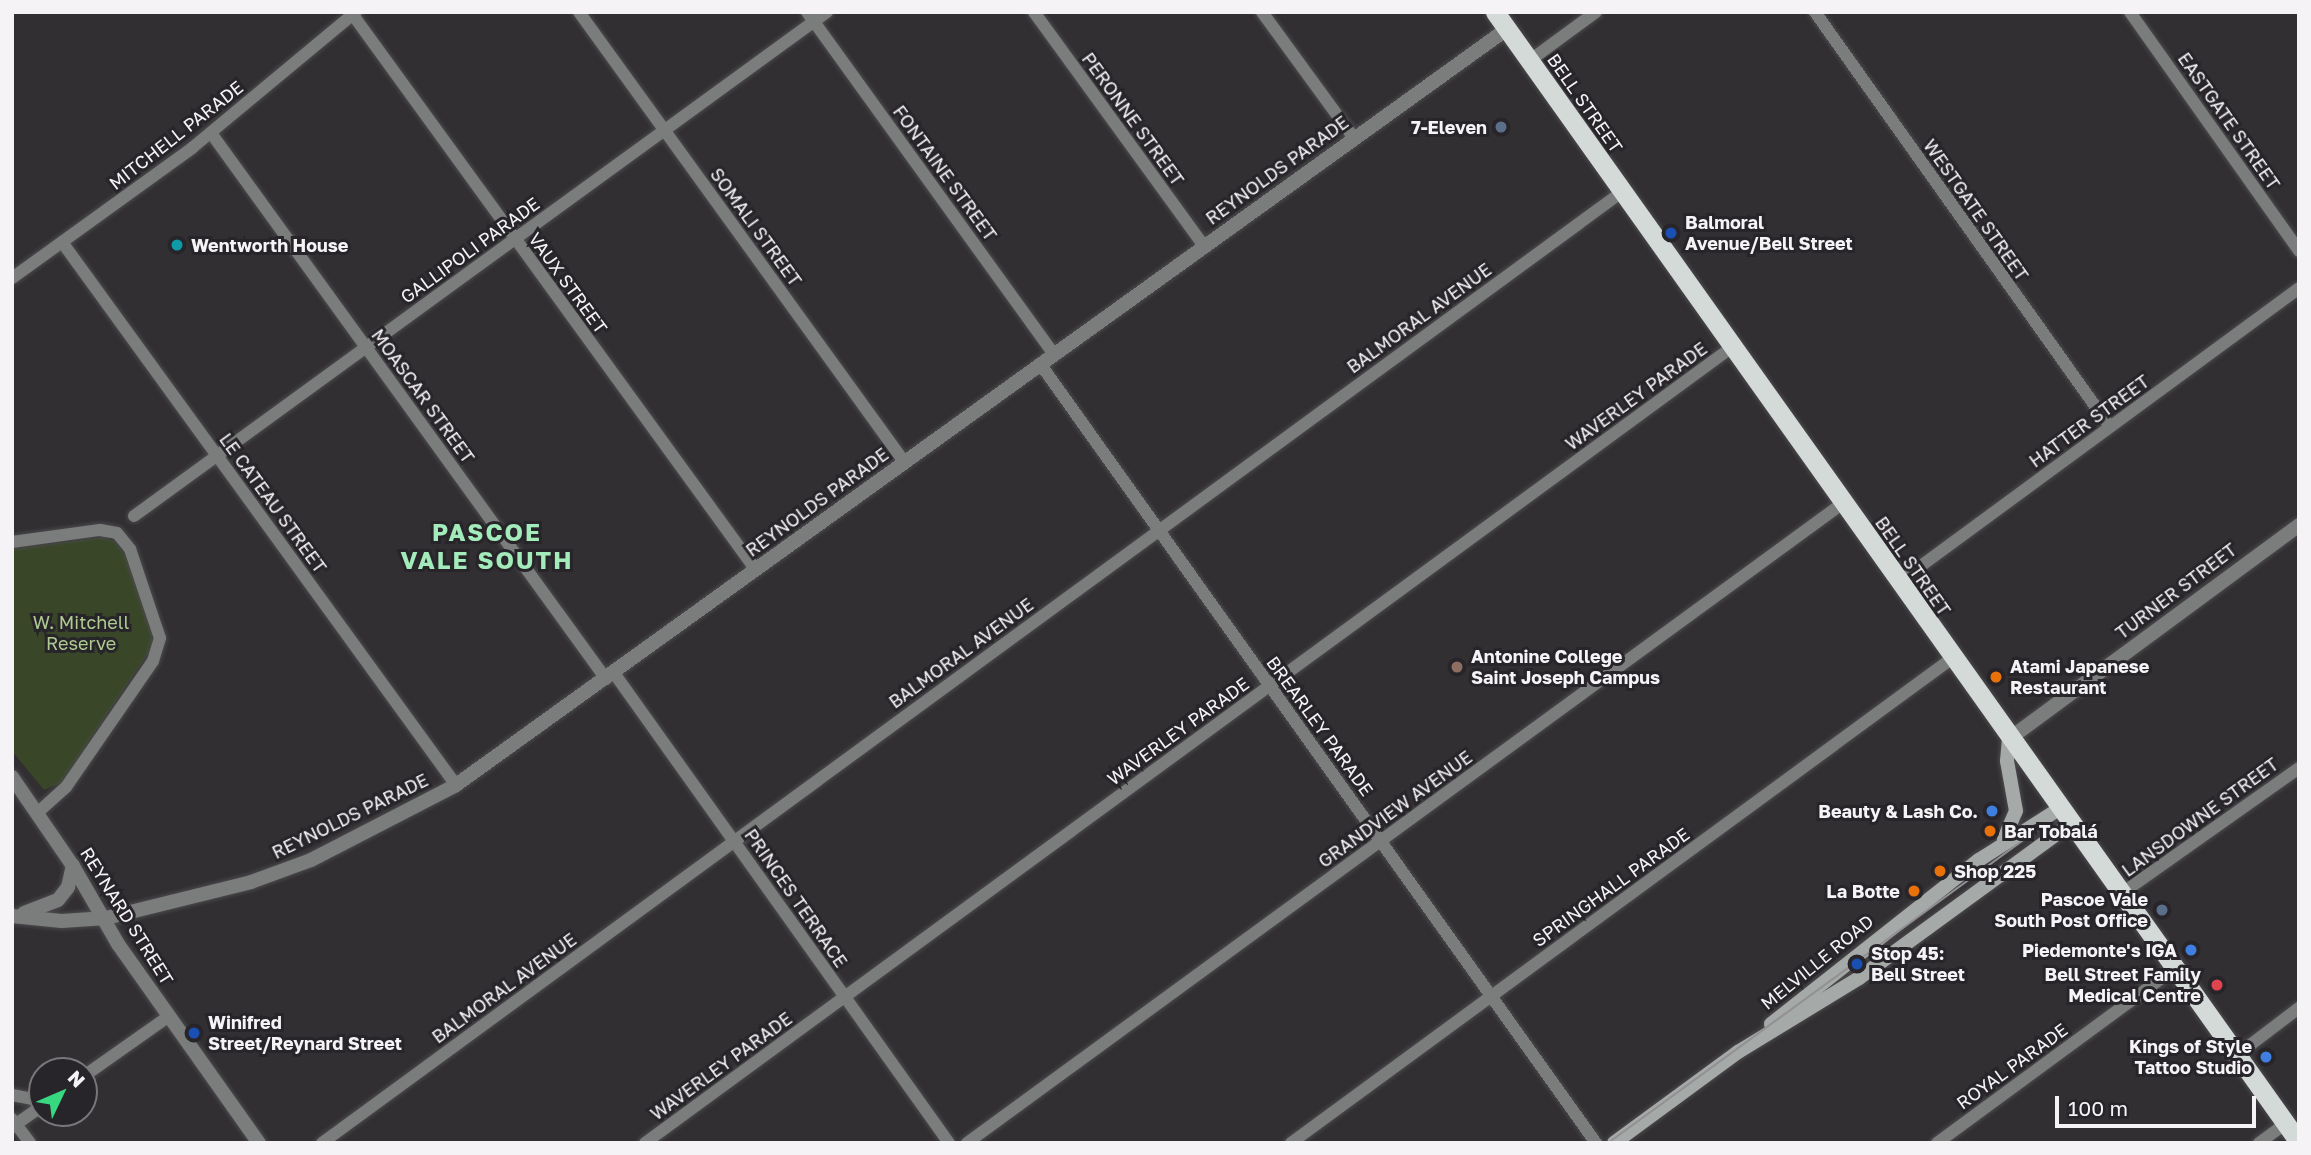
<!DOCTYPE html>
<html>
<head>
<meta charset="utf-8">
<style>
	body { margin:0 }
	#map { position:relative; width:2311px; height:1155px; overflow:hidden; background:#312f32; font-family:"Golos Text",sans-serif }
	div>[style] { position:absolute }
	.green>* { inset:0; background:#394728 }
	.roads { filter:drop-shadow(0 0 2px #4c4a4d) drop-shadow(0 0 2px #4c4a4d) }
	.minor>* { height:12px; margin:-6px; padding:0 6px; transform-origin:6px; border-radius:6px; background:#7b7d7c }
	.tertiary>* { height:14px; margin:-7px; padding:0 7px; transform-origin:7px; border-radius:7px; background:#7b7d7c }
	.secondary>* { height:14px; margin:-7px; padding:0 7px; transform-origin:7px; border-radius:7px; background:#a5a9a7 }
	.trunk>* { height:19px; margin:-9.5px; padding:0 9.5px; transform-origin:9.5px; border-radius:9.5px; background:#d4dad8 }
	.tram>* { height:2px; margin:-1px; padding:0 1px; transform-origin:1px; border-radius:1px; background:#929093 }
	.dots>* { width:19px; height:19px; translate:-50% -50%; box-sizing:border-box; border:4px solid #272529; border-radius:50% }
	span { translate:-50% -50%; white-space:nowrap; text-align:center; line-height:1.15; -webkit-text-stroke:6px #272529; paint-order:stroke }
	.street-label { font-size:18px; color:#f5f3f6 }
	.poi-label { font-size:18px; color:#f5f3f6; font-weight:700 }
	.right { translate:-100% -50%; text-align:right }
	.left { translate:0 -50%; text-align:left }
	.park-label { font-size:18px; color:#afcb92 }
	.district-label { font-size:24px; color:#a3ebba; font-weight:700; letter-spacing:2px }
	.frame { position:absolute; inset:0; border:14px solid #f5f3f6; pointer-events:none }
	.north { position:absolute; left:28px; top:1057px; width:70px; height:70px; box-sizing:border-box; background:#272529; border:2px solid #79777b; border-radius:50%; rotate:46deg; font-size:19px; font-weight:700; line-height:28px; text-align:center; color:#f5f3f6 }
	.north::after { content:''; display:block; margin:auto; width:24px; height:32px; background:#37d880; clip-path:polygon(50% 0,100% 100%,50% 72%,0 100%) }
	.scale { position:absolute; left:2055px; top:1096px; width:201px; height:32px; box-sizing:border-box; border:4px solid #f5f3f6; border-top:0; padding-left:9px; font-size:21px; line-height:24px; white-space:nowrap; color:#f5f3f6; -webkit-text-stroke:5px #272529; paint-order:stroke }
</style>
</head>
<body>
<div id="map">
	<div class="green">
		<i style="clip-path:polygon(103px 537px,116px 542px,126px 557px,152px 629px,153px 646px,61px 783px,44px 790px,12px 751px,12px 549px)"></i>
	</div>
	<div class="roads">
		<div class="minor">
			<i style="left:579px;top:12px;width:556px;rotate:54.14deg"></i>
			<i style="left:807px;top:12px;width:423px;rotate:54.2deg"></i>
			<i style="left:1034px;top:12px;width:289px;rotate:54deg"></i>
			<i style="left:1262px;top:12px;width:156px;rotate:53.9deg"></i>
			<i style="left:1815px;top:12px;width:509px;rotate:54.59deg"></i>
			<i style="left:2130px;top:12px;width:293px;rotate:54.7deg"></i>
			<i style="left:353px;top:15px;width:686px;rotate:54.02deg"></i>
			<i style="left:1529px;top:61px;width:83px;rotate:-36.2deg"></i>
			<i style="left:211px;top:133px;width:674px;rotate:54.12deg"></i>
			<i style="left:62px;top:242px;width:671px;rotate:54.04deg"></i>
			<i style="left:12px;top:278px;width:222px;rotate:-35.8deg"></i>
			<i style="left:192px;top:148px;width:213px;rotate:-39.7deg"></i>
			<i style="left:1041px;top:365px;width:956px;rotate:54.5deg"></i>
			<i style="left:134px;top:516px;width:857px;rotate:-36.03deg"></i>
			<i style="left:12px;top:542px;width:89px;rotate:-7.8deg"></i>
			<i style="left:100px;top:530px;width:17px;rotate:10deg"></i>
			<i style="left:117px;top:533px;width:21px;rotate:51deg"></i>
			<i style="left:130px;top:549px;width:94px;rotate:71.4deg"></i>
			<i style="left:160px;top:638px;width:24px;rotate:107deg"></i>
			<i style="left:153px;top:661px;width:153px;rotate:124.6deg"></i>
			<i style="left:66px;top:787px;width:39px;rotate:138deg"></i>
			<i style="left:1899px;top:582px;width:496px;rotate:-36.3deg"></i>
			<i style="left:614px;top:673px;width:577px;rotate:54.52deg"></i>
			<i style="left:2121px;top:894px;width:218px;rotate:-35.3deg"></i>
			<i style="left:2237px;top:1055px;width:78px;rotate:-37.2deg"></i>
			<i style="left:84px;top:1076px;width:104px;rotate:-35.2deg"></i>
			<i style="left:12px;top:1095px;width:31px;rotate:11deg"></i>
			<i style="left:12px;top:1119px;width:30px;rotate:53deg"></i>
			<i style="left:12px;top:1127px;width:37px;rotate:-35deg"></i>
			<i style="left:322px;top:1143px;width:1611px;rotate:-36.19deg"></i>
			<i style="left:645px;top:1143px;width:1347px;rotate:-36.21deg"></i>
			<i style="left:967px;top:1143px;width:1085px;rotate:-36.15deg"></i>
			<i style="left:1291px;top:1143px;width:818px;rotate:-36.25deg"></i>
			<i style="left:1937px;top:1143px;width:295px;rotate:-36.3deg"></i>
			<i style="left:2259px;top:1143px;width:32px;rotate:-36deg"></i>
		</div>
		<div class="tertiary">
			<i style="left:2009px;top:739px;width:360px;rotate:-36.4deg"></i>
			<i style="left:12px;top:777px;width:108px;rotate:55.6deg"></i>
			<i style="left:73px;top:866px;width:90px;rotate:60deg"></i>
			<i style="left:118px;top:944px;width:244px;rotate:54.7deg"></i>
			<i style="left:24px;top:913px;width:36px;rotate:-21deg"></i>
			<i style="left:58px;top:900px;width:16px;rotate:-52deg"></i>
			<i style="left:68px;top:887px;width:22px;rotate:-77deg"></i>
			<i style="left:12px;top:916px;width:50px;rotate:5.7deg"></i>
			<i style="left:62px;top:921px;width:44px;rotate:-3.9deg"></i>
			<i style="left:106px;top:918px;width:149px;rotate:-13.9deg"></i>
			<i style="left:251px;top:882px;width:64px;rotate:-20.1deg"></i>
			<i style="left:311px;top:860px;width:163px;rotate:-27.3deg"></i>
			<i style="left:456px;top:785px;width:1295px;rotate:-35.73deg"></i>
		</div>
		<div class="secondary">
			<i style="left:2004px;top:839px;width:30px;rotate:-67deg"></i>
			<i style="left:2016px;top:811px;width:51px;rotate:-100.2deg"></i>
			<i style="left:2007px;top:761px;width:22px;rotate:-85deg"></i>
			<i style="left:1771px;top:1024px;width:265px;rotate:-38.3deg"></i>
			<i style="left:1979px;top:860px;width:95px;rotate:-32.5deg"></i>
			<i style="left:1614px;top:1143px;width:154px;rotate:-36.3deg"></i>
			<i style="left:1738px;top:1052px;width:142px;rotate:-31.4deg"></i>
			<i style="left:1859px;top:978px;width:261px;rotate:-36.1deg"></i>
		</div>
		<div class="trunk">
			<i style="left:1495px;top:12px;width:1387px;rotate:54.57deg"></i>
		</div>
	</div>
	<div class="tram">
		<i style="left:1608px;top:1143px;width:526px;rotate:-36.11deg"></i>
	</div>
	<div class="dots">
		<i style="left:1501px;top:127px;background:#5c6f8a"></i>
		<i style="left:1671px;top:233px;background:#1a4fb4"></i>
		<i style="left:177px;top:245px;background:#0f9aa8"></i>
		<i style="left:1457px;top:667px;background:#8d6e63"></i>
		<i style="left:1996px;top:677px;background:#e8710a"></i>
		<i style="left:1992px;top:811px;background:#3f7fe0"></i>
		<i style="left:1990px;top:831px;background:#e8710a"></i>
		<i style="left:1940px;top:871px;background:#e8710a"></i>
		<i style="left:1914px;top:891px;background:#e8710a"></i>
		<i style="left:2162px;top:910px;background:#5c6f8a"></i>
		<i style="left:2191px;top:950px;background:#3f7fe0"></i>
		<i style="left:1857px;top:964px;background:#1a4fb4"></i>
		<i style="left:2217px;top:985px;background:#e0444e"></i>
		<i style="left:194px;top:1033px;background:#1a4fb4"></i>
		<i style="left:2266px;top:1057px;background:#3f7fe0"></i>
	</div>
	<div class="street-label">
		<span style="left:1585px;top:103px;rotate:55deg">BELL STREET</span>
		<span style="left:1133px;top:119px;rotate:54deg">PERONNE STREET</span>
		<span style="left:2229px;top:121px;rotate:55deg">EASTGATE STREET</span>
		<span style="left:176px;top:135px;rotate:-38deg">MITCHELL PARADE</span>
		<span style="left:1277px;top:170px;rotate:-36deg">REYNOLDS PARADE</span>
		<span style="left:945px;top:173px;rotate:54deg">FONTAINE STREET</span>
		<span style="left:1976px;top:210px;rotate:55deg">WESTGATE STREET</span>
		<span style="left:756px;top:227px;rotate:54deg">SOMALI STREET</span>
		<span style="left:470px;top:250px;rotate:-36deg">GALLIPOLI PARADE</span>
		<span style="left:568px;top:283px;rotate:54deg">VAUX STREET</span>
		<span style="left:1419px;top:318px;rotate:-36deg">BALMORAL AVENUE</span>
		<span style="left:423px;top:396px;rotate:54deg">MOASCAR STREET</span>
		<span style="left:1636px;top:396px;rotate:-36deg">WAVERLEY PARADE</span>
		<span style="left:2089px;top:421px;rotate:-36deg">HATTER STREET</span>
		<span style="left:817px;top:502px;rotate:-36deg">REYNOLDS PARADE</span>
		<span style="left:273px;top:503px;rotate:54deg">LE CATEAU STREET</span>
		<span style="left:1913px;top:566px;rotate:55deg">BELL STREET</span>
		<span style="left:2176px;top:591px;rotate:-37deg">TURNER STREET</span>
		<span style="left:961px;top:653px;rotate:-36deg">BALMORAL AVENUE</span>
		<span style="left:1320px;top:726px;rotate:54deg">BREARLEY PARADE</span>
		<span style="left:1178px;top:731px;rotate:-36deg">WAVERLEY PARADE</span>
		<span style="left:1395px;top:809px;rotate:-36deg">GRANDVIEW AVENUE</span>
		<span style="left:350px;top:816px;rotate:-26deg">REYNOLDS PARADE</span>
		<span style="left:2200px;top:817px;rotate:-36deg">LANSDOWNE STREET</span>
		<span style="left:1611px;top:887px;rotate:-36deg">SPRINGHALL PARADE</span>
		<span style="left:796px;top:898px;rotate:55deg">PRINCES TERRACE</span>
		<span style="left:127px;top:916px;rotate:58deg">REYNARD STREET</span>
		<span style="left:1817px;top:962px;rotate:-39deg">MELVILLE ROAD</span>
		<span style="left:504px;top:988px;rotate:-36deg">BALMORAL AVENUE</span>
		<span style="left:721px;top:1066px;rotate:-36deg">WAVERLEY PARADE</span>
		<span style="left:2012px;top:1066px;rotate:-36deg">ROYAL PARADE</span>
	</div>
	<div class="poi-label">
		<span class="right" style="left:1487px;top:127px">7-Eleven</span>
		<span class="left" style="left:1685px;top:233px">Balmoral<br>Avenue/Bell Street</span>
		<span class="left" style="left:191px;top:245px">Wentworth House</span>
		<span class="left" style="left:1471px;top:667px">Antonine College<br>Saint Joseph Campus</span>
		<span class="left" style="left:2010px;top:677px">Atami Japanese<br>Restaurant</span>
		<span class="right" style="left:1978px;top:811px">Beauty &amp; Lash Co.</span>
		<span class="left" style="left:2004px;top:831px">Bar Tobalá</span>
		<span class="left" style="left:1954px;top:871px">Shop 225</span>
		<span class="right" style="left:1900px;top:891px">La Botte</span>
		<span class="right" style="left:2148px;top:910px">Pascoe Vale<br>South Post Office</span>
		<span class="right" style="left:2177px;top:950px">Piedemonte's IGA</span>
		<span class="left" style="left:1871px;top:964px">Stop 45:<br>Bell Street</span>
		<span class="right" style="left:2201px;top:985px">Bell Street Family<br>Medical Centre</span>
		<span class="left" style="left:208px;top:1033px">Winifred<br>Street/Reynard Street</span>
		<span class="right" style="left:2252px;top:1057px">Kings of Style<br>Tattoo Studio</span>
	</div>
	<div class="park-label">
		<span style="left:81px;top:633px">W. Mitchell<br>Reserve</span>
	</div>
	<div class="district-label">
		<span style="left:487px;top:546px">PASCOE<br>VALE SOUTH</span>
	</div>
	<div class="frame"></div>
	<div class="north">N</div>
	<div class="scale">100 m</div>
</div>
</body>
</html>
